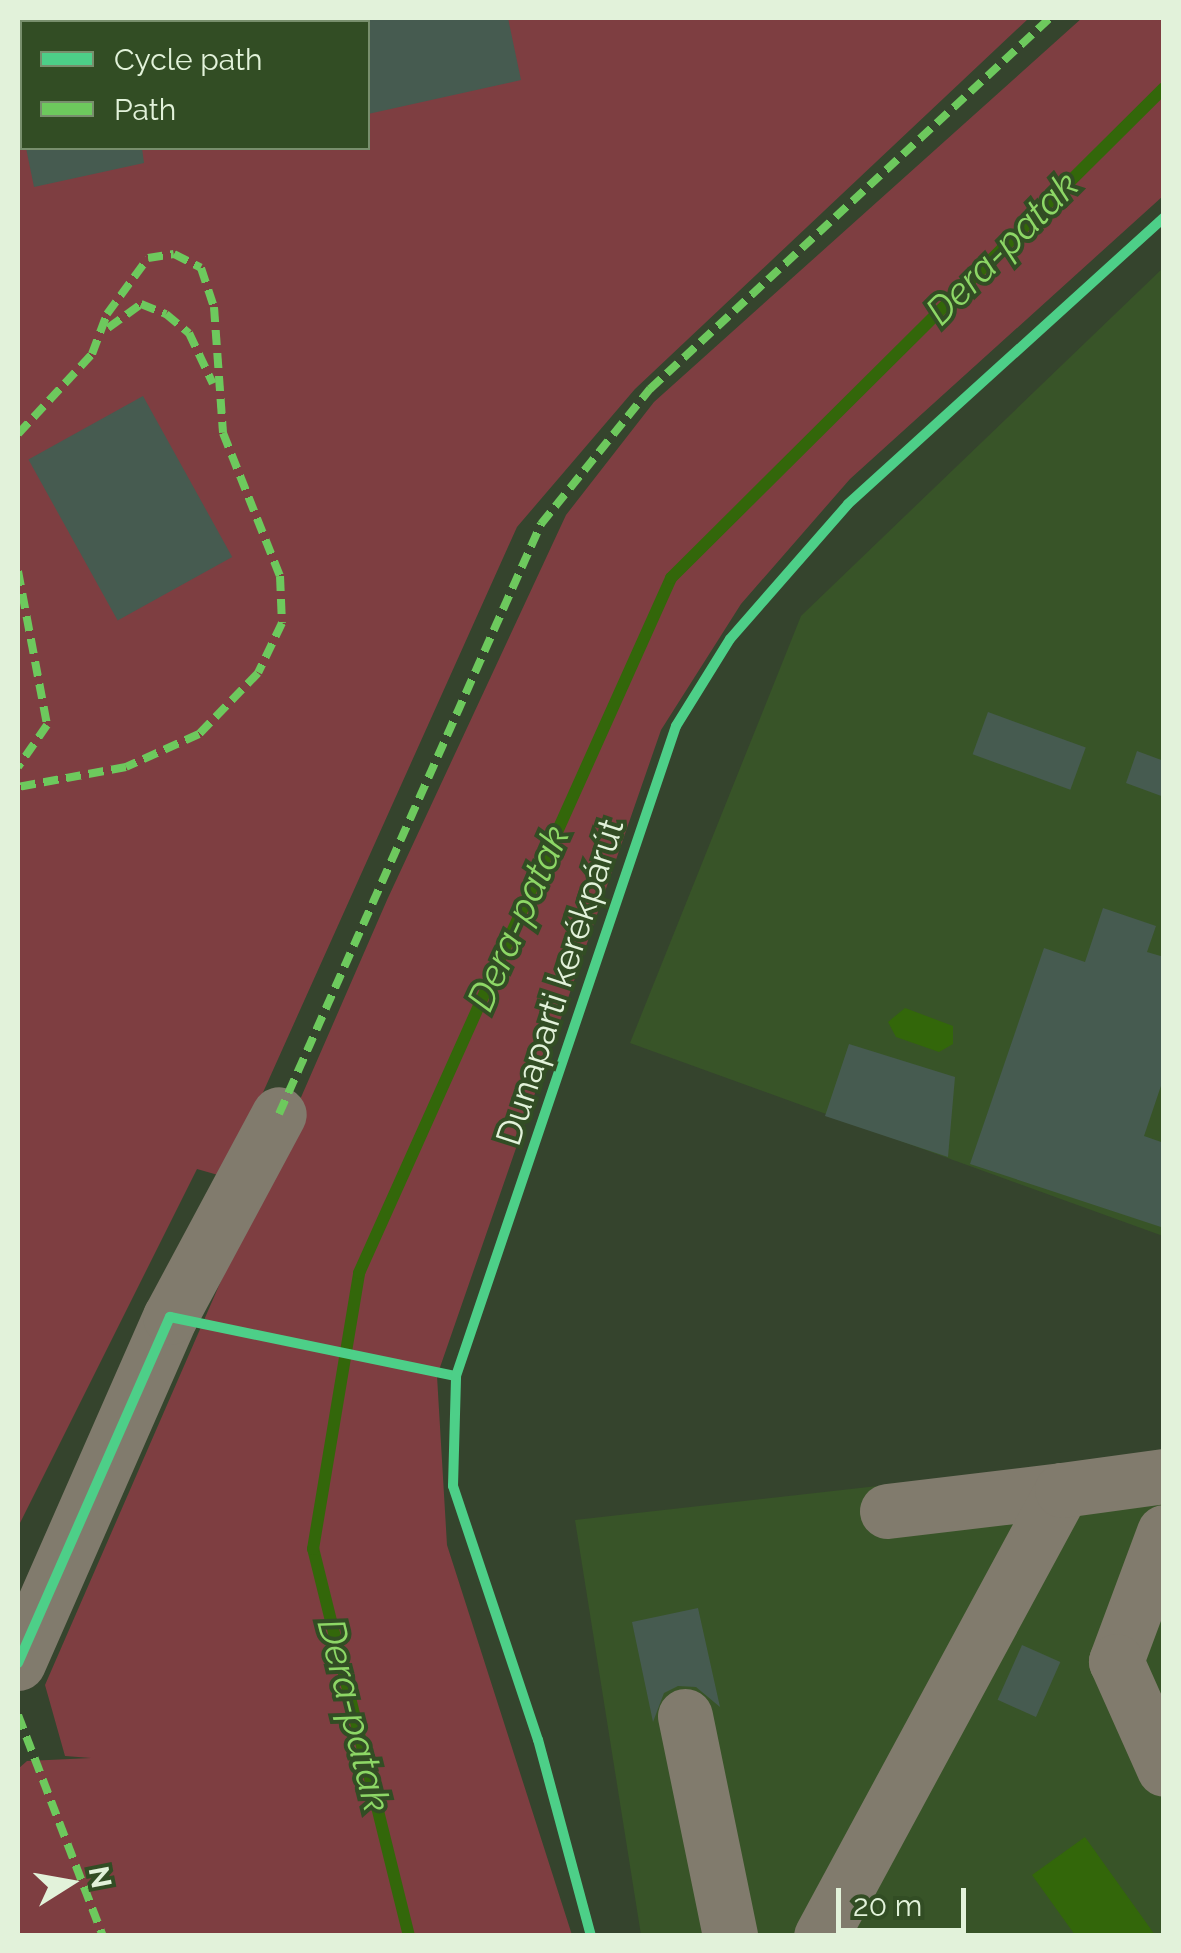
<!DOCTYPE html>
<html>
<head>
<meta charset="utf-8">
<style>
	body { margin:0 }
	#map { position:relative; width:1181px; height:1953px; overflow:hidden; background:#35442d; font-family:Raleway,sans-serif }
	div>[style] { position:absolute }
	.built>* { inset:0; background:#385428 }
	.green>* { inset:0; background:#7e3e41 }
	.water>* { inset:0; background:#33670a }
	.stream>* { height:12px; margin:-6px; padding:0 6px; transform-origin:6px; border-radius:6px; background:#33670a }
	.building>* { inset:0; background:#465b50; transform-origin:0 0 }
	.minor>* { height:55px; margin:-27.5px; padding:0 27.5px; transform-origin:27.5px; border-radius:27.5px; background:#817b6d }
	.quiet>* { height:8px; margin-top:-4px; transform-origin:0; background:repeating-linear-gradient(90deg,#6dc95d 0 15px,transparent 0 23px) }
	.cycleway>* { height:10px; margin:-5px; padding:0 5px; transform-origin:5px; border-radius:5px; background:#4dcf88 }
	span { translate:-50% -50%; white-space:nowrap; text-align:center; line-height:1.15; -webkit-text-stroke:8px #324d24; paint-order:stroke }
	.street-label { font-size:35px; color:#e2f2da }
	.water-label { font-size:38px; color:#8dd766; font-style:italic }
	.frame { position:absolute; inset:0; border:20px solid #e2f2da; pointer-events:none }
	.legend { position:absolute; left:20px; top:20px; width:350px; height:130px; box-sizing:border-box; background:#324d24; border:2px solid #788f6d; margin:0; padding:12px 18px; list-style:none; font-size:30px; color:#e2f2da }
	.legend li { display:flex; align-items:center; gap:20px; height:50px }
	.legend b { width:50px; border:2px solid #788f6d }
	.north { position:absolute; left:20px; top:1833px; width:100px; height:100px; -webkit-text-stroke:8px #324d24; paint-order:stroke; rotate:79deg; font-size:28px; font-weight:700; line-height:40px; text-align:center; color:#e2f2da }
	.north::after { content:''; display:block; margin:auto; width:35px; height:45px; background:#e2f2da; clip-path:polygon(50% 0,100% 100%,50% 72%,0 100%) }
	.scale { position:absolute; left:836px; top:1888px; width:130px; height:45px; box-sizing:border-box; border:5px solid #e2f2da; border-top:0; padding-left:12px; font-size:30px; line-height:35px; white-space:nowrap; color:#e2f2da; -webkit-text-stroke:8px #324d24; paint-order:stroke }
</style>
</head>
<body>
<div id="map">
	<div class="built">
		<i style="clip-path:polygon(1163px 268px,1163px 1236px,630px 1043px,801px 616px)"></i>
		<i style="clip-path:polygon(1163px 1454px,1163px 1935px,641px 1935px,575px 1520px)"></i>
	</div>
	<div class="green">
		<i style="clip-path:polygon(evenodd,18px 18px,1029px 18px,635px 389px,517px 527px,225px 1177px,197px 1169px,18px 1527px,18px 18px,22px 22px,368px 22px,368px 148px,22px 148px,22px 22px)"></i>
		<i style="clip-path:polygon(1082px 18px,1163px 18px,1163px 196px,850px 479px,741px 604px,661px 730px,437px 1376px,447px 1545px,572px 1935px,18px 1935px,18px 1769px,27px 1761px,91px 1758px,65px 1756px,45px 1685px,387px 900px,566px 515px,654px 402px)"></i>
	</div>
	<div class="water">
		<i style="clip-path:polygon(905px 1008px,953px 1026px,953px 1044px,939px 1052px,896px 1037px,888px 1022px)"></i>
		<i style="clip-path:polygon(1085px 1837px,1155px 1935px,1075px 1935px,1032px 1875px)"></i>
	</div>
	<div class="stream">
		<i style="left:409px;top:1936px;width:399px;rotate:-103.9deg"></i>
		<i style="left:313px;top:1549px;width:280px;rotate:-80.5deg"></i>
		<i style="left:359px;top:1273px;width:762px;rotate:-65.82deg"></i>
		<i style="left:671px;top:578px;width:695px;rotate:-44.83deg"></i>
	</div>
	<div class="building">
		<i style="clip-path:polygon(368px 18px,508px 18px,521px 80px,368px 114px)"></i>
		<i style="clip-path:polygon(26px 148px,142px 148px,144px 163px,34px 187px)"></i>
		<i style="left:143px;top:396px;width:184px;height:131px;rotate:61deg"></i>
		<i style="left:988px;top:712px;width:104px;height:45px;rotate:20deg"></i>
		<i style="clip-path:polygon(1137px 751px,1164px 761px,1164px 797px,1126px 783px)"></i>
		<i style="clip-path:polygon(1103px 908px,1156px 926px,1147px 952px,1164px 957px,1164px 1077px,1144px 1136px,1164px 1143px,1164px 1228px,970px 1164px,1044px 948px,1085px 962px)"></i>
		<i style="clip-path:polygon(849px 1044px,955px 1077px,948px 1157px,825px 1116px)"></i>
		<i style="clip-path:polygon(698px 1608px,720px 1707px,696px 1687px,678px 1686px,664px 1693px,653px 1722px,632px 1622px)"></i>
		<i style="left:1022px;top:1645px;width:42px;height:60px;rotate:24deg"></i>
	</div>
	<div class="minor">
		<i style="left:887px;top:1511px;width:176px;rotate:-6.8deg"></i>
		<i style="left:1164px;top:1532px;width:138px;rotate:110.4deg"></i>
		<i style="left:1116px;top:1661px;width:118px;rotate:66deg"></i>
		<i style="left:18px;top:1663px;width:378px;rotate:-66.3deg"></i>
		<i style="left:170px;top:1317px;width:230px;rotate:-61.8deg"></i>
		<i style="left:685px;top:1716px;width:225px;rotate:78.4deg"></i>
		<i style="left:821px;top:1936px;width:507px;rotate:-61.62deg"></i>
		<i style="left:1062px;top:1490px;width:103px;rotate:-7.8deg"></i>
	</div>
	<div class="quiet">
		<i style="left:108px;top:328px;width:41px;rotate:-36deg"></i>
		<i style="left:141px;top:304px;width:27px;rotate:22deg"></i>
		<i style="left:166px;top:314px;width:30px;rotate:40deg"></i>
		<i style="left:189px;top:333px;width:56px;rotate:64.8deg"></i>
		<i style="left:18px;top:434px;width:109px;rotate:-47.2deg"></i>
		<i style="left:92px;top:354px;width:43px;rotate:-69.4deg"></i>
		<i style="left:107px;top:314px;width:69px;rotate:-53.8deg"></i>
		<i style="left:148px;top:258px;width:26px;rotate:-9deg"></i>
		<i style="left:174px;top:254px;width:30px;rotate:27deg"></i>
		<i style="left:201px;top:268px;width:41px;rotate:71.6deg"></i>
		<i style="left:214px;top:307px;width:126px;rotate:85.9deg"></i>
		<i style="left:223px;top:433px;width:154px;rotate:68.3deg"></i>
		<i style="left:280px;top:576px;width:47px;rotate:87.6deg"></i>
		<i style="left:282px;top:623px;width:55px;rotate:115.6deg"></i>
		<i style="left:258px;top:673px;width:85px;rotate:134deg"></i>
		<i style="left:199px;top:734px;width:80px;rotate:155.7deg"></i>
		<i style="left:126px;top:767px;width:110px;rotate:169.5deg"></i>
		<i style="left:18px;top:571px;width:157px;rotate:79.3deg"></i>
		<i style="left:47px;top:725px;width:51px;rotate:124.6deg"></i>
		<i style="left:279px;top:1114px;width:646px;rotate:-66.06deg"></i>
		<i style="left:541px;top:524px;width:174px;rotate:-51.1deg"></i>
		<i style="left:650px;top:389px;width:546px;rotate:-42.85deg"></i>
		<i style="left:18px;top:1715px;width:237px;rotate:69deg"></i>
	</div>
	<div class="cycleway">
		<i style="left:18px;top:1663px;width:378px;rotate:-66.3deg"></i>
		<i style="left:170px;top:1317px;width:292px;rotate:11.7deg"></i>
		<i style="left:591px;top:1936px;width:203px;rotate:-105.1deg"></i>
		<i style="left:538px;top:1740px;width:268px;rotate:-108.5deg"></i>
		<i style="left:453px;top:1486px;width:110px;rotate:-88.4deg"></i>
		<i style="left:456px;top:1376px;width:686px;rotate:-71.3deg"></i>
		<i style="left:676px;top:726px;width:102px;rotate:-58.2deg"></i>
		<i style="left:730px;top:639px;width:179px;rotate:-48.8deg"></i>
		<i style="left:848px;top:504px;width:427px;rotate:-42.2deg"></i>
	</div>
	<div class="street-label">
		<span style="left:560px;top:982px;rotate:-72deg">Dunaparti kerékpárút</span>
	</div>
	<div class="water-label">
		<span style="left:1002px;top:248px;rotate:-45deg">Dera-patak</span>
		<span style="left:518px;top:918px;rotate:-66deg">Dera-patak</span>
		<span style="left:354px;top:1715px;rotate:76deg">Dera-patak</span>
	</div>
	<div class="frame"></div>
	<ul class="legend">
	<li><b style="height:12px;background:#4dcf88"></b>Cycle path</li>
	<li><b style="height:12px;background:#6dc95d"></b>Path</li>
	</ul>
	<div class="north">N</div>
	<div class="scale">20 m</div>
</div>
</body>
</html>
